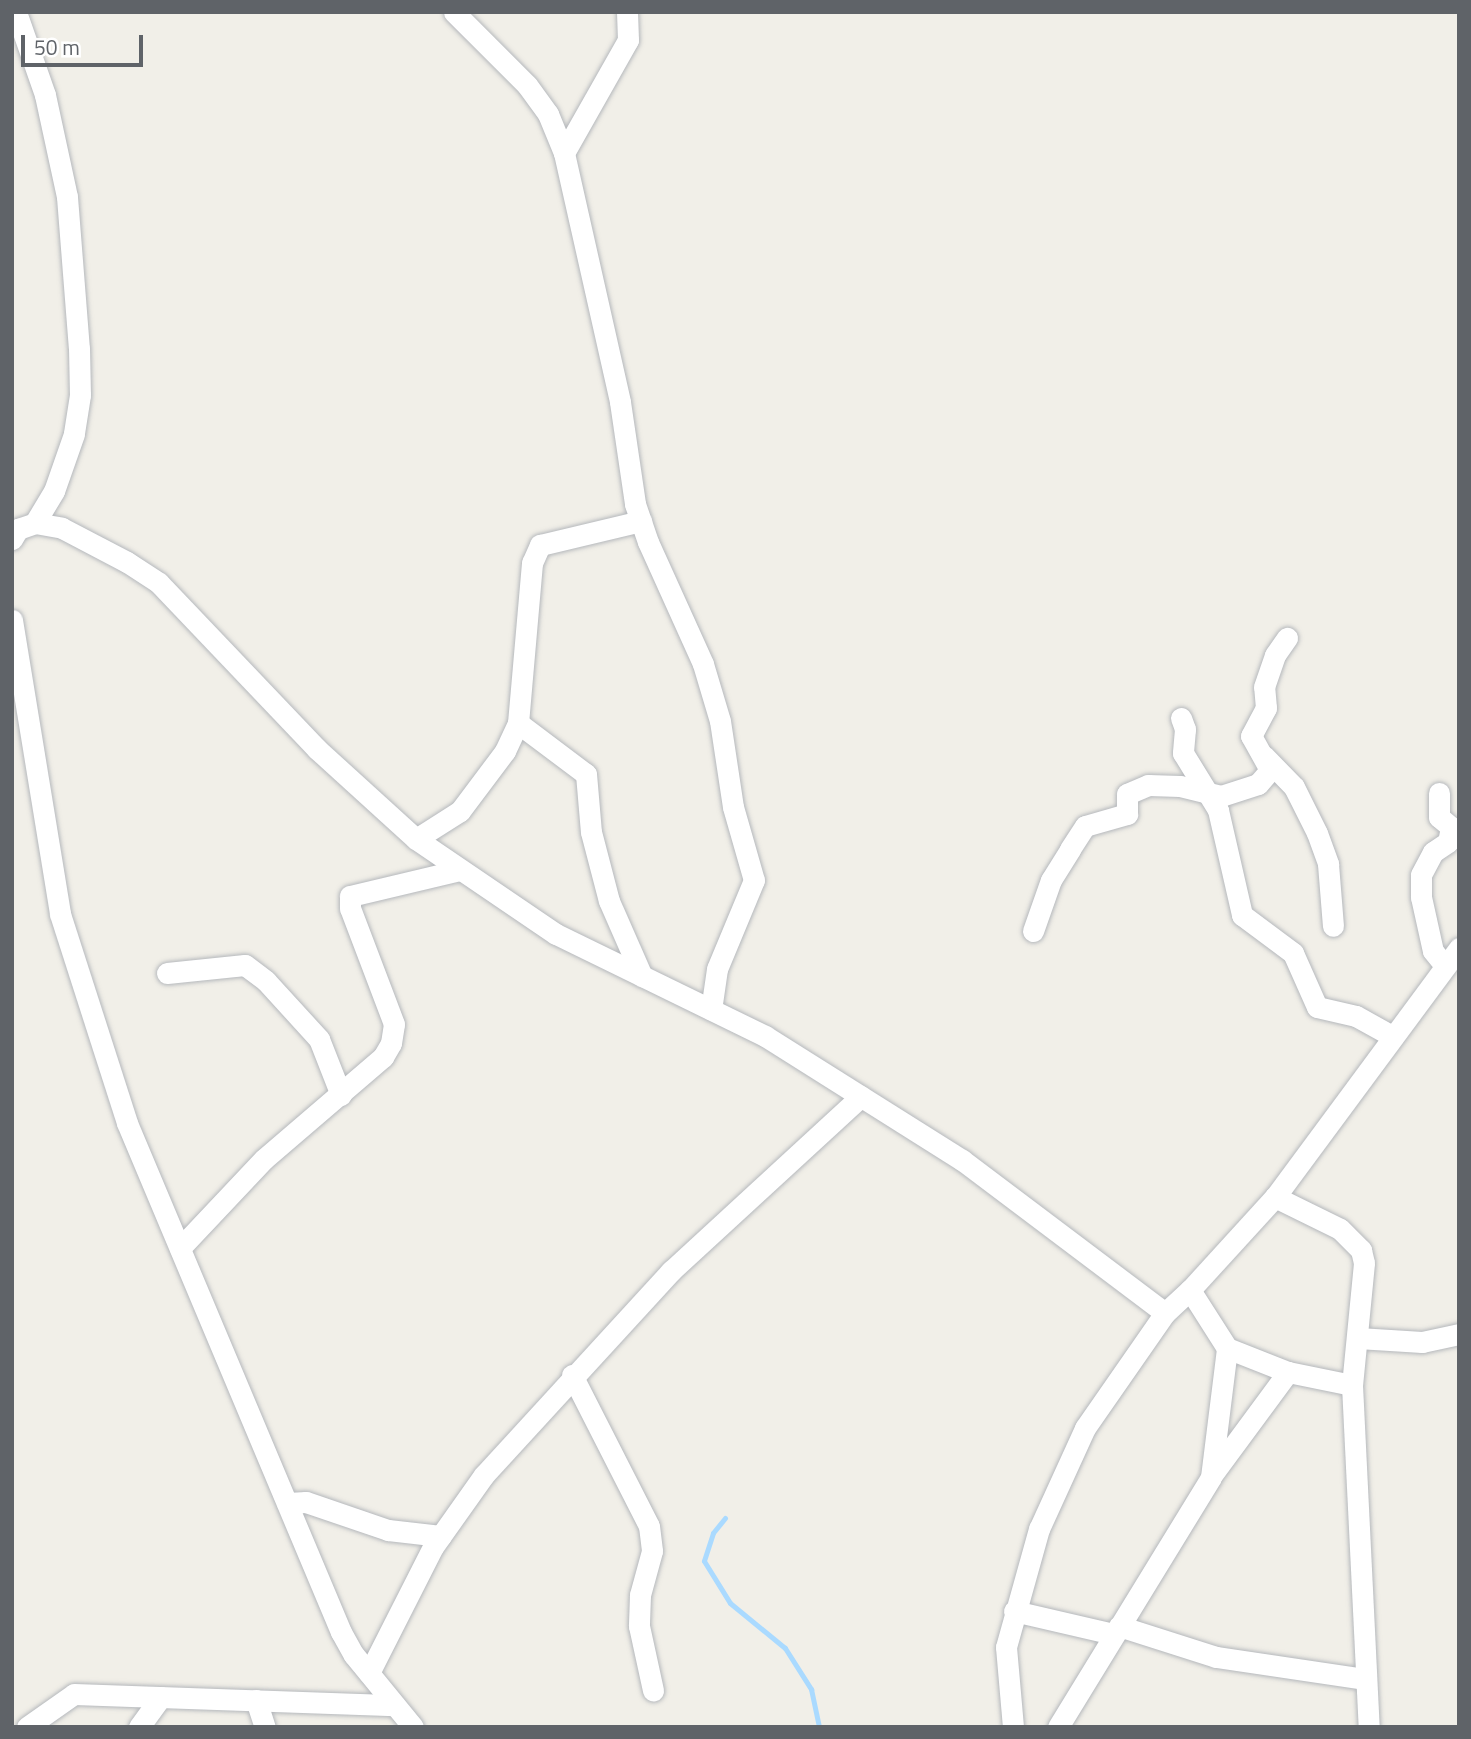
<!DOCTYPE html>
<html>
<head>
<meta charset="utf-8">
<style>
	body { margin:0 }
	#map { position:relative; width:1471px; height:1739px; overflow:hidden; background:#f1efe8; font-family:"Titillium Web",sans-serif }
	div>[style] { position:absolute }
	.stream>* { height:5px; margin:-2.5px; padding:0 2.5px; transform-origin:2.5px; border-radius:2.5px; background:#aadaff }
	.roads { filter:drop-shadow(0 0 2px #b5b8bc) drop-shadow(0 0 2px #b5b8bc) }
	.minor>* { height:21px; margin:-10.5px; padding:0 10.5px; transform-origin:10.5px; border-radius:10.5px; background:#fff }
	span { translate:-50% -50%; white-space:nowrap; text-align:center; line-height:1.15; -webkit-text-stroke:5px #fff; paint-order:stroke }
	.frame { position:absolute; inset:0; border:14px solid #5f6368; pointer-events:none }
	.scale { position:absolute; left:21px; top:35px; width:122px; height:32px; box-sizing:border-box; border:4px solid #5f6368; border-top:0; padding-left:9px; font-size:21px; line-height:24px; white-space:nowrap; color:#5f6368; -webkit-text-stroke:5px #fff; paint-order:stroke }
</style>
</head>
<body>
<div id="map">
	<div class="stream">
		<i style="left:725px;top:1518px;width:19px;rotate:129deg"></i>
		<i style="left:713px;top:1533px;width:29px;rotate:108deg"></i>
		<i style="left:704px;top:1561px;width:49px;rotate:58.2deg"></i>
		<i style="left:730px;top:1603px;width:71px;rotate:39.3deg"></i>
		<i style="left:785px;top:1648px;width:49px;rotate:57.6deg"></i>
		<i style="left:811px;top:1689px;width:39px;rotate:78deg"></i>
	</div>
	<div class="roads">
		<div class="minor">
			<i style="left:16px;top:12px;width:88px;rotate:70.7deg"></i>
			<i style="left:45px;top:95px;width:104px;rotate:77.8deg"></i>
			<i style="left:67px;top:197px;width:151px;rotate:85.5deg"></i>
			<i style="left:79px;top:348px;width:47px;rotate:88.8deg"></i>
			<i style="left:80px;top:395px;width:39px;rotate:99deg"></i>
			<i style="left:74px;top:434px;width:60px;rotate:109.3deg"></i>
			<i style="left:54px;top:491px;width:37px;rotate:121deg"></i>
			<i style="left:454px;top:12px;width:103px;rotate:45deg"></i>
			<i style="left:527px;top:85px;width:36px;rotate:54deg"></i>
			<i style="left:548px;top:114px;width:42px;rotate:67.7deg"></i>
			<i style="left:564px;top:153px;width:255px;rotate:77.3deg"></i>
			<i style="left:620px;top:402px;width:103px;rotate:81.6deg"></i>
			<i style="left:635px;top:504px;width:40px;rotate:71.1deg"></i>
			<i style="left:648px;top:542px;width:134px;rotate:65.7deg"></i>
			<i style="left:703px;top:664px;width:59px;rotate:73.4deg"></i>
			<i style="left:720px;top:721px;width:87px;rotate:81.4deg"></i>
			<i style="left:733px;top:807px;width:76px;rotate:74deg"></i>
			<i style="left:754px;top:880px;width:96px;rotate:112.6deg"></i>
			<i style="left:717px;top:969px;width:41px;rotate:98.3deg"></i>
			<i style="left:564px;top:153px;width:130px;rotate:-60.5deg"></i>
			<i style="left:628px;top:40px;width:28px;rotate:-92deg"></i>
			<i style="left:12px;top:539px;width:12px;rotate:-59deg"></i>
			<i style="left:18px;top:529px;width:18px;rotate:-19deg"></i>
			<i style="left:35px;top:523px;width:27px;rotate:10deg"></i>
			<i style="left:62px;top:528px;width:73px;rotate:27.6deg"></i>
			<i style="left:127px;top:562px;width:38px;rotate:33deg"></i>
			<i style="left:159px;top:583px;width:229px;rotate:46.4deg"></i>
			<i style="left:317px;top:749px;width:134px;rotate:42.3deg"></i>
			<i style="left:416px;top:839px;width:169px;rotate:34.2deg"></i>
			<i style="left:556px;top:934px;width:233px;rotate:26deg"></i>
			<i style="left:765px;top:1036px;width:233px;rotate:32.2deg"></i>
			<i style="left:962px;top:1160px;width:254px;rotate:37deg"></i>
			<i style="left:12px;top:620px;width:298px;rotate:80.7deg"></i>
			<i style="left:60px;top:914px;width:219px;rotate:72.2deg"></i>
			<i style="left:127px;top:1123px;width:552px;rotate:67.2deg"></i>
			<i style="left:341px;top:1632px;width:26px;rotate:61deg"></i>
			<i style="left:354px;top:1655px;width:93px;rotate:50.7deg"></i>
			<i style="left:1181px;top:718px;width:12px;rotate:70deg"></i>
			<i style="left:1185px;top:729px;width:24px;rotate:95deg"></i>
			<i style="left:1183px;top:753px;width:67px;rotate:58.4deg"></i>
			<i style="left:1218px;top:810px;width:108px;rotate:77.1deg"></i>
			<i style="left:1242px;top:915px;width:64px;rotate:36.7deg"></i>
			<i style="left:1293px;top:953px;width:59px;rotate:66deg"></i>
			<i style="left:1317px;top:1007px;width:40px;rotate:13deg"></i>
			<i style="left:1356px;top:1016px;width:41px;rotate:29.1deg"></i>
			<i style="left:518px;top:723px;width:85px;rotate:36.9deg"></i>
			<i style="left:586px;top:774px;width:58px;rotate:85.1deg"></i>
			<i style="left:591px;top:832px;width:71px;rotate:75.4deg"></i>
			<i style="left:609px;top:901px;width:82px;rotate:66.3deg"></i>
			<i style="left:1264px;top:756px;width:43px;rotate:45.9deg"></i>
			<i style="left:1294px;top:787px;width:51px;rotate:63.4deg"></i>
			<i style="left:1317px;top:833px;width:33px;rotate:70deg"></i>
			<i style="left:1328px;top:864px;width:62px;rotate:85.4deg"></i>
			<i style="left:1439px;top:793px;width:24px;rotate:90deg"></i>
			<i style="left:1439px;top:817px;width:16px;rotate:40deg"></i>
			<i style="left:1451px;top:827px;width:15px;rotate:101deg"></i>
			<i style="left:1448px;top:842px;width:18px;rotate:146deg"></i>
			<i style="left:1433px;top:852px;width:26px;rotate:118deg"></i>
			<i style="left:1421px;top:875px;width:22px;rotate:90deg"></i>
			<i style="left:1421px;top:897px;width:55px;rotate:77.5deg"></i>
			<i style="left:1433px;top:951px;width:19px;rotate:51deg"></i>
			<i style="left:416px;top:839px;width:52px;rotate:-32.5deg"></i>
			<i style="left:460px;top:811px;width:75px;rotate:-53.1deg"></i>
			<i style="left:505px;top:751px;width:31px;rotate:-65deg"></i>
			<i style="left:518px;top:723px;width:161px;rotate:-85deg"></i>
			<i style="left:532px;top:563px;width:20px;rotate:-66deg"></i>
			<i style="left:540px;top:545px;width:104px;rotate:-13.4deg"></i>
			<i style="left:1033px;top:931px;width:54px;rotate:-70.6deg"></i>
			<i style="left:1051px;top:880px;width:36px;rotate:-58deg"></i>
			<i style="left:1070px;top:849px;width:27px;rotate:-57deg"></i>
			<i style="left:1085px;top:826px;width:44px;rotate:-15.9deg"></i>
			<i style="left:1127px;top:814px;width:20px;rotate:-90deg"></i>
			<i style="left:1127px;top:794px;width:23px;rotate:-23deg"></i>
			<i style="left:1148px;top:785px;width:32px;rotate:2deg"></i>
			<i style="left:1180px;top:786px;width:42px;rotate:13.7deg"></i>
			<i style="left:1221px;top:796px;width:39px;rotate:-18deg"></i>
			<i style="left:1258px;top:784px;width:18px;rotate:-49deg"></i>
			<i style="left:1270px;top:770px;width:39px;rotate:-119deg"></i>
			<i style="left:1251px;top:736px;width:32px;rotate:-62deg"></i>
			<i style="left:1266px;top:708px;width:21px;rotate:-95deg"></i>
			<i style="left:1264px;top:687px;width:34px;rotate:-71deg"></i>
			<i style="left:1275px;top:655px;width:21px;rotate:-55deg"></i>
			<i style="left:167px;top:973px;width:78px;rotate:-5.9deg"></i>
			<i style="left:245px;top:965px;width:26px;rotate:37deg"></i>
			<i style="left:266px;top:981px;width:79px;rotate:47.6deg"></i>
			<i style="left:319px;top:1039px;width:60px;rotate:68.6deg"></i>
			<i style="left:1275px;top:1197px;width:72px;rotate:26.2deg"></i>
			<i style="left:1340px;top:1229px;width:30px;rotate:45deg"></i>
			<i style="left:1361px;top:1250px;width:13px;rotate:77deg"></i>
			<i style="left:1364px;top:1263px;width:123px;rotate:95.6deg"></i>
			<i style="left:1352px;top:1385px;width:342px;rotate:87.2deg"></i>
			<i style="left:180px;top:1248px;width:122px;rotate:-46.7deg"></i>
			<i style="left:264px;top:1159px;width:157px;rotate:-40.6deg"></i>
			<i style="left:383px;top:1057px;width:16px;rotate:-60deg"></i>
			<i style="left:391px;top:1043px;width:19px;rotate:-81deg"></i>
			<i style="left:394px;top:1024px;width:124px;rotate:-110.8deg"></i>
			<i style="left:350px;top:908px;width:12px;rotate:-90deg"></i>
			<i style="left:350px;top:896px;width:113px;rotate:-13.3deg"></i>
			<i style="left:1358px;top:1338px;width:64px;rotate:3.6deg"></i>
			<i style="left:1422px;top:1342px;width:38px;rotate:-12deg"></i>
			<i style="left:1227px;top:1348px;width:66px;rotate:21.5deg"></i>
			<i style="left:1288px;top:1372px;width:65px;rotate:11.5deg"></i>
			<i style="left:572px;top:1375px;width:169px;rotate:63deg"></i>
			<i style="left:649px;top:1526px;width:25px;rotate:83deg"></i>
			<i style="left:652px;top:1551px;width:46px;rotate:105.3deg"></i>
			<i style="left:640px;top:1595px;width:31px;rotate:92deg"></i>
			<i style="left:639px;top:1626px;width:66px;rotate:77.7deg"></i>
			<i style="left:1212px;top:1475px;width:128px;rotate:-53.6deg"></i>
			<i style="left:287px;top:1503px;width:19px;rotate:-3deg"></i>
			<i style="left:306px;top:1502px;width:87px;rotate:18.9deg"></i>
			<i style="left:388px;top:1530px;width:53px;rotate:6.5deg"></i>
			<i style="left:1014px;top:1611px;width:103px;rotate:13deg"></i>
			<i style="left:1119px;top:1626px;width:102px;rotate:17.7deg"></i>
			<i style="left:1216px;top:1657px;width:151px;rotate:8.4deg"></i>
			<i style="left:369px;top:1673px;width:141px;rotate:-63.1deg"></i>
			<i style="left:433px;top:1547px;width:88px;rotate:-54.7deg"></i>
			<i style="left:484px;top:1475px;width:277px;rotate:-47.5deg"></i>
			<i style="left:671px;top:1271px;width:258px;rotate:-42.6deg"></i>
			<i style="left:256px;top:1700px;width:28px;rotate:72deg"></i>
			<i style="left:27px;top:1727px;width:57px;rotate:-35.1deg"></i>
			<i style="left:74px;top:1694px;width:321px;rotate:2deg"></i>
			<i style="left:139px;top:1727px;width:37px;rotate:-54deg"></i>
			<i style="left:1013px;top:1727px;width:80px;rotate:-95deg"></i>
			<i style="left:1006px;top:1647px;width:123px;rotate:-74.4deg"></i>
			<i style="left:1039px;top:1529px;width:111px;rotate:-65.5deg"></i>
			<i style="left:1085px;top:1428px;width:140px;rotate:-55.2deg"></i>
			<i style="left:1165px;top:1313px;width:34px;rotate:-43deg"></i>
			<i style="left:1058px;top:1727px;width:293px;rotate:-58.5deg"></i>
			<i style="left:1211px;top:1477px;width:130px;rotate:-82.9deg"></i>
			<i style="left:1227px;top:1348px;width:69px;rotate:-122.5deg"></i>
			<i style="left:1190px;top:1290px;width:126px;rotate:-47.6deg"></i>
			<i style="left:1275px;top:1197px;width:310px;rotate:-53.5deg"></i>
		</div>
	</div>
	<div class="frame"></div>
	<div class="scale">50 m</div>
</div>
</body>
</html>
